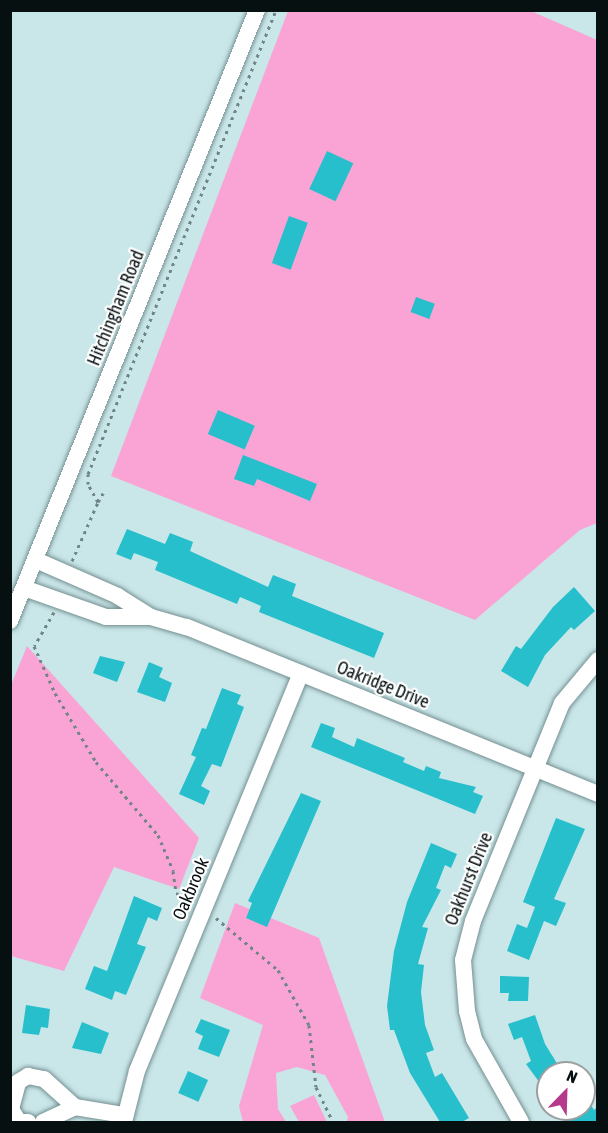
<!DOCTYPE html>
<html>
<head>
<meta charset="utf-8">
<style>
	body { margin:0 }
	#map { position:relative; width:608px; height:1133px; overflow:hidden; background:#c9e6e8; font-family:"Asap Condensed",sans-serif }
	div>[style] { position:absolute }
	.green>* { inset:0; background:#faa4d6 }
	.building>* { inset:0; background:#26bfcb; transform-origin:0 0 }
	.path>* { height:3px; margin-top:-1.5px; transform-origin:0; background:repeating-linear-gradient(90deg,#718587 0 3px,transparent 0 7.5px) }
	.roads { filter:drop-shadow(0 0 2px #748f91) drop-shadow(0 0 2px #748f91) }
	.minor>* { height:16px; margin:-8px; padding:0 8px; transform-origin:8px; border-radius:8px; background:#fff }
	span { translate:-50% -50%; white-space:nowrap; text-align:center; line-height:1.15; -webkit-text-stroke:4.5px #fff; paint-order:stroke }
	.street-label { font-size:18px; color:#061011 }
	.frame { position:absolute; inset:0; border:12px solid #061011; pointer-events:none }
	.north { position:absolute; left:536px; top:1061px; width:60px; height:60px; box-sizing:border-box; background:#fff; border:2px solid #9b9fa0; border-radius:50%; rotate:23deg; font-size:16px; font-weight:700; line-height:24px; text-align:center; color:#061011 }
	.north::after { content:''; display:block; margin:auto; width:21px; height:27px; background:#b53a8b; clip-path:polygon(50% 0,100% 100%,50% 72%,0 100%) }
</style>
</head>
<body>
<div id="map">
	<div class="green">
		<i style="clip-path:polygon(288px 11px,531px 11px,597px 40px,597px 523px,580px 530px,475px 620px,111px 476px)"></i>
		<i style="clip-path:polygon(27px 646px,199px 838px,179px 889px,114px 867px,64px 971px,11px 956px,11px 685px)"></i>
		<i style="clip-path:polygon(235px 903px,319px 938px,385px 1122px,347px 1122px,348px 1117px,325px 1075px,297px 1067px,276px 1073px,278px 1109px,286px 1122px,243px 1122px,239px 1106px,263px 1025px,200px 998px)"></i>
		<i style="clip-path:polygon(314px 1095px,327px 1122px,299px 1122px,290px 1106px)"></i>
	</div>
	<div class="building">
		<i style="left:327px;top:151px;width:29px;height:42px;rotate:25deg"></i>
		<i style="left:289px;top:216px;width:20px;height:50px;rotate:20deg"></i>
		<i style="left:416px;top:297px;width:20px;height:16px;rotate:20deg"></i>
		<i style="left:218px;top:410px;width:40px;height:26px;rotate:23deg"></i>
		<i style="clip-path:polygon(243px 455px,317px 484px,310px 501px,257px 479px,254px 486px,234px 479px)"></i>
		<i style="clip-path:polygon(127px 529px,165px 544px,170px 533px,193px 542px,190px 551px,268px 587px,273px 575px,296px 584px,292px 596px,384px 633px,374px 658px,259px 612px,261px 606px,240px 597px,237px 604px,155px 570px,158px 562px,134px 553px,131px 560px,116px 554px)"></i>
		<i style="clip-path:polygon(574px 587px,595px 611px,574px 630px,571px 627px,545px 655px,528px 687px,501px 671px,516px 646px,521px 649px,553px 607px)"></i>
		<i style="clip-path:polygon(100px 656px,125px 662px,117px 682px,93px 673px)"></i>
		<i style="clip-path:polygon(149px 662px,163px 668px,159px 677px,172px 683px,165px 702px,137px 692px)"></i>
		<i style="clip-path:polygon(222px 688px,241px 695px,237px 704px,244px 707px,221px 767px,212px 764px,201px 786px,210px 791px,204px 805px,179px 794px,196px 757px,191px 755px,202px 728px,206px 729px)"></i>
		<i style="clip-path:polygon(321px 723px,335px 728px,332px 737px,354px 747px,357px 738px,405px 758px,403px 762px,424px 771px,426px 766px,441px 772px,439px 778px,476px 787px,473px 792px,483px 796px,475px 814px,311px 747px)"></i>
		<i style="clip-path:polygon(301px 793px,321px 801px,267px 927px,246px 918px,252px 903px,248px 901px)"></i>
		<i style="clip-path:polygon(556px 818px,585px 829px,554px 899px,566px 903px,556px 926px,544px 921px,529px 960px,507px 951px,517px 924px,527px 928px,535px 907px,523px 902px)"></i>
		<i style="clip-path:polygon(431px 843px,457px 854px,451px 868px,445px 865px,436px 888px,441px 890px,422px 927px,428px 928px,418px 964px,424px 965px,421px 992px,425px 1025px,434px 1050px,426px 1053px,435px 1077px,442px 1073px,469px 1118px,462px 1122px,440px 1122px,410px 1073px,394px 1030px,390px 1030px,387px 1006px,394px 951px,407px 902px)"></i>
		<i style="clip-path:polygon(134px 896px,162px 908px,157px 921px,148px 917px,137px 944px,146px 947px,126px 995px,115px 991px,112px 1000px,85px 989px,94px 966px,107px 971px)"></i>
		<i style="clip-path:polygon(500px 976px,529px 977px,528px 1001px,508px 1001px,509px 993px,500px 993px)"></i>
		<i style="clip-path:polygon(26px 1005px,50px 1009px,48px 1028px,41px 1027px,39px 1035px,22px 1033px)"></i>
		<i style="clip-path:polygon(535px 1015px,545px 1044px,563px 1073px,548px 1073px,548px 1094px,526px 1064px,531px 1061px,522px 1037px,514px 1040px,508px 1024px)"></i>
		<i style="clip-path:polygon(201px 1019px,230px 1030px,219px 1057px,198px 1049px,203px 1036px,195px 1032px)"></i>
		<i style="clip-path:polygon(82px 1022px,109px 1033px,101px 1054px,72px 1048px)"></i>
		<i style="left:188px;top:1071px;width:22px;height:24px;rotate:24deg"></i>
		<i style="clip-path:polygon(584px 1094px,594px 1110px,597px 1107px,597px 1122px,565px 1122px,557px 1109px,584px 1109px)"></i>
	</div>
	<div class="path">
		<i style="left:98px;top:502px;width:14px;rotate:-60deg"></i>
		<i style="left:72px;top:561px;width:64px;rotate:-66.2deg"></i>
		<i style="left:98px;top:502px;width:21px;rotate:-119deg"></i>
		<i style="left:88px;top:484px;width:10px;rotate:-90deg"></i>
		<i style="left:88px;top:474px;width:501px;rotate:-67.94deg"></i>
		<i style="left:54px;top:612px;width:39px;rotate:120deg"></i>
		<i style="left:34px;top:646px;width:51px;rotate:65.9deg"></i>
		<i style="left:55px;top:693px;width:80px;rotate:59.3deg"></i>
		<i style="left:96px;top:762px;width:96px;rotate:49.7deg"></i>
		<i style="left:158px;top:835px;width:39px;rotate:67deg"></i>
		<i style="left:173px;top:871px;width:22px;rotate:82deg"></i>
		<i style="left:176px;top:893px;width:17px;rotate:24deg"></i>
		<i style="left:216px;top:918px;width:81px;rotate:40deg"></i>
		<i style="left:278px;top:970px;width:63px;rotate:60.6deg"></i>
		<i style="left:309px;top:1025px;width:62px;rotate:83.6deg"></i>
		<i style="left:316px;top:1087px;width:39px;rotate:64deg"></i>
	</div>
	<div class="roads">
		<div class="minor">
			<i style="left:24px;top:588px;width:87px;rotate:19.5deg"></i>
			<i style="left:106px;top:617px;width:45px"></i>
			<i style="left:151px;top:617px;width:39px;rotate:-148deg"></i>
			<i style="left:118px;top:596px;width:90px;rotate:-156.3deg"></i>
			<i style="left:151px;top:617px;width:37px;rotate:16deg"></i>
			<i style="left:187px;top:627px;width:444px;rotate:22.1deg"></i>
			<i style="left:10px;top:621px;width:659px;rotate:-67.99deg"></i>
			<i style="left:28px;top:1122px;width:9px;rotate:180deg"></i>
			<i style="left:19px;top:1122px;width:15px;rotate:-122deg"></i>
			<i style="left:11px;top:1109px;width:28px;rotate:-75deg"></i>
			<i style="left:18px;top:1082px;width:12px;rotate:-31deg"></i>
			<i style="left:28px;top:1076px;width:16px;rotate:11deg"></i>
			<i style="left:44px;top:1079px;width:42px;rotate:42.1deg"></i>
			<i style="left:75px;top:1107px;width:50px;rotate:9.3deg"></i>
			<i style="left:43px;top:1122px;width:35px;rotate:-25deg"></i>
			<i style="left:124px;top:1122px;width:53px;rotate:-75.7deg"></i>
			<i style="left:137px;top:1071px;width:430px;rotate:-67.6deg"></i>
			<i style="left:521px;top:1122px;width:95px;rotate:-119.5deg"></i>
			<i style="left:474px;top:1039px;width:29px;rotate:-104deg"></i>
			<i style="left:467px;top:1011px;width:51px;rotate:-94.5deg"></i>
			<i style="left:463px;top:960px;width:40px;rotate:-75.6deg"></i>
			<i style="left:473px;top:921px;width:235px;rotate:-67.8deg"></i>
			<i style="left:562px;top:703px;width:56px;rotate:-50.1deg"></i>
		</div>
	</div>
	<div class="street-label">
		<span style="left:116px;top:308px;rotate:-68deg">Hitchingham Road</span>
		<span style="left:383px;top:685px;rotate:22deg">Oakridge Drive</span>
		<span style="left:469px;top:879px;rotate:-68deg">Oakhurst Drive</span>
		<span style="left:191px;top:889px;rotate:-67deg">Oakbrook</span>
	</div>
	<div class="frame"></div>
	<div class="north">N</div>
</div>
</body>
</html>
